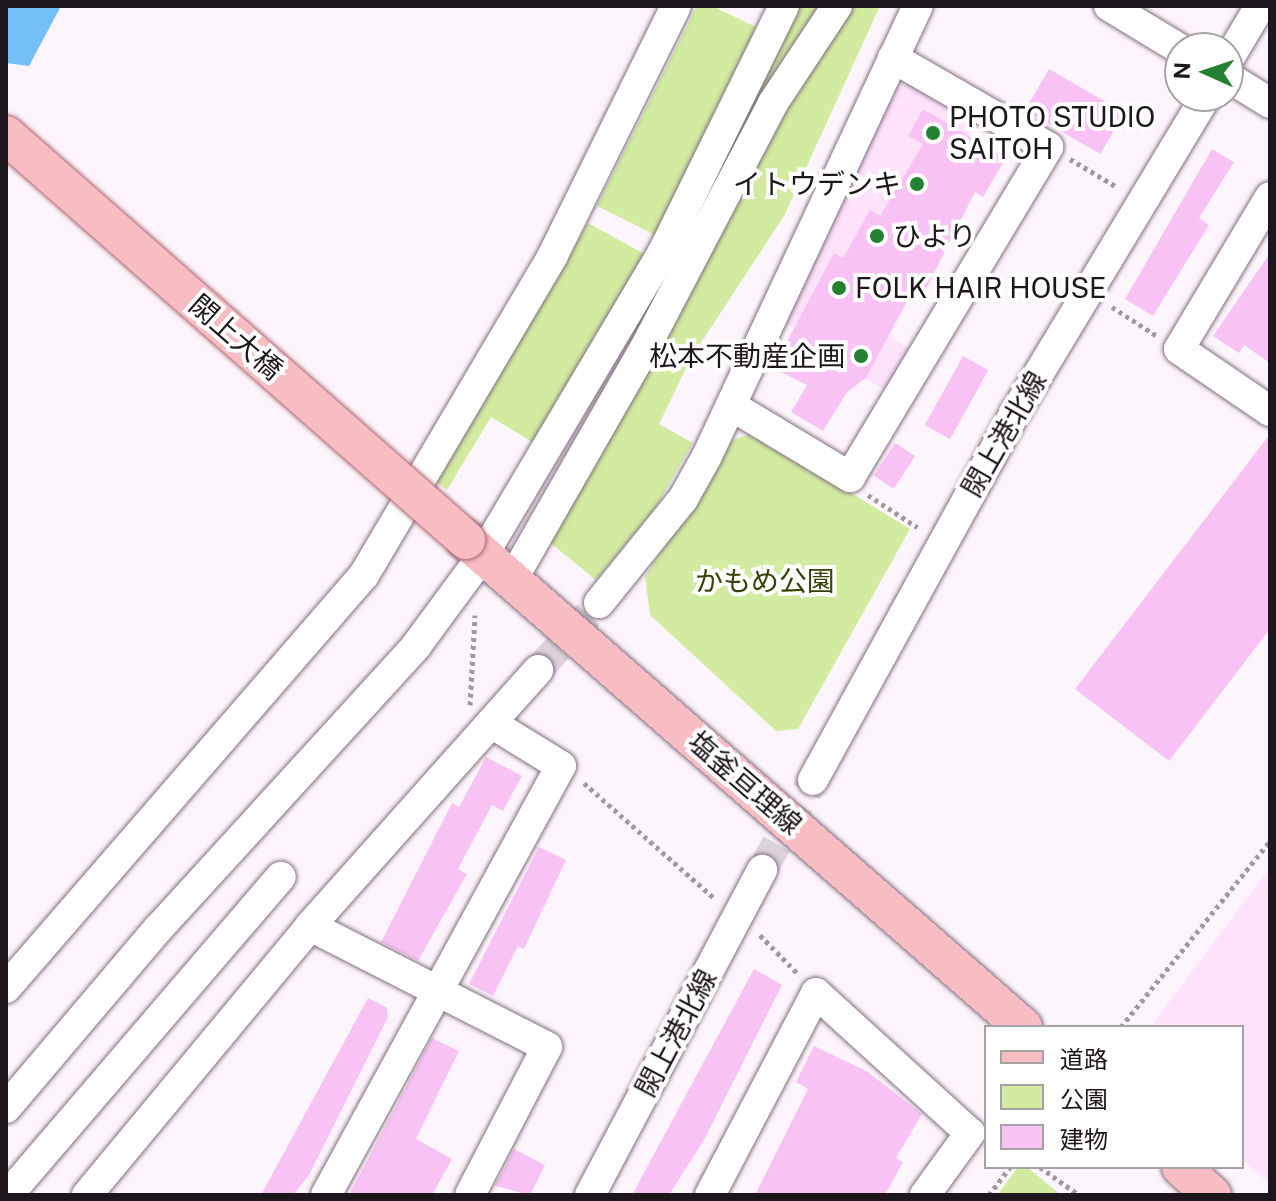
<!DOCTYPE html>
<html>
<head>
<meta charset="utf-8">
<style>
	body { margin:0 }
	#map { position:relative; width:1276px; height:1201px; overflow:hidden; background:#fdf5fc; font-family:"Public Sans","Noto Sans JP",sans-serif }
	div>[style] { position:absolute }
	.built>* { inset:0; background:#fde2fa }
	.green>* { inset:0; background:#d3eba1 }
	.water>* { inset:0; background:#72c0f7 }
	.building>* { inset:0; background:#f8c3f4; transform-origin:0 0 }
	.minor-tunnel>* { height:30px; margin-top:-15px; transform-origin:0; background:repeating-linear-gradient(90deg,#dbd4da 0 30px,transparent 0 45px) }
	.path>* { height:5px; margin-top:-2.5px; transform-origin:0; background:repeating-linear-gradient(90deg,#a199a0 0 4px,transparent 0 8px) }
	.roads { filter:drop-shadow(0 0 2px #816f7f) drop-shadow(0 0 2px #816f7f) }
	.minor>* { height:30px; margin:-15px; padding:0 15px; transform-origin:15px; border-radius:15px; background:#fff }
	.major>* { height:38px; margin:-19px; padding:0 19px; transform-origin:19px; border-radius:19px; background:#f8bcc3 }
	.bridges { filter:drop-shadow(0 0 2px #a8656f) drop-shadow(0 0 2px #a8656f) }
	.major-bridge>* { height:38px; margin:-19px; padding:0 19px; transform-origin:19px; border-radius:19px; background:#f8bcc3 }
	.dots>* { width:22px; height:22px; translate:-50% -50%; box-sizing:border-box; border:4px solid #fff; border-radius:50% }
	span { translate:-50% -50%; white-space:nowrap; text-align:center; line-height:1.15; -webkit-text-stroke:8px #fff; paint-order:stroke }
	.poi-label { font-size:28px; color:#1d161c }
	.left { translate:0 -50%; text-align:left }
	.right { translate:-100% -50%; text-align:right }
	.street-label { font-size:28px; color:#1d161c }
	.park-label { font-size:28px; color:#344305 }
	.frame { position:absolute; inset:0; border:8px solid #1d161c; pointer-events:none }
	.legend { position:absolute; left:984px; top:1025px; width:260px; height:144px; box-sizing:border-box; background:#fff; border:2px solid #a5a2a4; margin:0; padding:10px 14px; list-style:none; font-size:24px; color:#1d161c }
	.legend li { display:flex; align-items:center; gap:16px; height:40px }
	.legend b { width:40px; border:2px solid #a5a2a4 }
	.north { position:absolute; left:1164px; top:32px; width:80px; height:80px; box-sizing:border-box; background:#fff; border:2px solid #a5a2a4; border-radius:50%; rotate:273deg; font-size:22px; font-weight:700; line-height:32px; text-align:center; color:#1d161c }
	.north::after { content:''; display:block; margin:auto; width:28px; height:36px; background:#248132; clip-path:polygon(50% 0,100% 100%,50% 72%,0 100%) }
</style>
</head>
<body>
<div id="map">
	<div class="built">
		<i style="clip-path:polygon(920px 82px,978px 121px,861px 317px,912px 351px,888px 392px,836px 362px,840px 353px,786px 324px,895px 88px)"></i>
		<i style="clip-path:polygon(1270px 867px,1270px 1184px,1242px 1159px,1242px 1027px,1150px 1027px)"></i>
	</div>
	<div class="green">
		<i style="clip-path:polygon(697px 6px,712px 6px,758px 28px,657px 236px,597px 206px)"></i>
		<i style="clip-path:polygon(798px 6px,826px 6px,675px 282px,518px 541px,667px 279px)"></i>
		<i style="clip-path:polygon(848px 6px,880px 6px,784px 216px,691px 358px,659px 424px,693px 443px,654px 510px,596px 580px,548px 541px,787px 101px)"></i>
		<i style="clip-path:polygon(588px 223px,648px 256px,537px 445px,491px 417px,447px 490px,434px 480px)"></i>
		<i style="clip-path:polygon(754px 433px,910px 529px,798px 729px,776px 731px,650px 615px,645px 577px,730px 441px)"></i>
		<i style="clip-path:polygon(1018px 1167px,1027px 1167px,1061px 1195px,997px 1195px)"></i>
	</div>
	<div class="water">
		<i style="clip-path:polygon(6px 6px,61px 6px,29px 66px,6px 63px)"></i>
	</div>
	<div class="building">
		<i style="left:1049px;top:69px;width:87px;height:48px;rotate:30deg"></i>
		<i style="clip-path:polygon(923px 109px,1006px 158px,983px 197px,975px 192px,926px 289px,917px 283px,866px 378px,847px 392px,823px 431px,791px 412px,807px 385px,773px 368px,834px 253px,843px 258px,870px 210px,880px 216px,923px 144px,908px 136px)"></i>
		<i style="clip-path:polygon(1212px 149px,1234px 162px,1199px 218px,1209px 225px,1153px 316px,1125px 299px)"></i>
		<i style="clip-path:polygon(1270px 253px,1270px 363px,1244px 345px,1239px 353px,1213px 336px)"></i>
		<i style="left:963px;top:356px;width:29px;height:79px;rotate:29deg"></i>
		<i style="clip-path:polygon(1270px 434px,1270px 629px,1169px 761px,1075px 689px)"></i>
		<i style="left:895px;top:443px;width:24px;height:39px;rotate:33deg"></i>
		<i style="clip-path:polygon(486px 757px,522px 776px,503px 811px,492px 805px,458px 869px,467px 874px,418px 961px,381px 942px,452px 803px,459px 807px)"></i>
		<i style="clip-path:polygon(539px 847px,566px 860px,524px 949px,518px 946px,493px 996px,469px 984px)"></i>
		<i style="clip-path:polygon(754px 969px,782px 985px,704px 1140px,669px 1195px,632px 1195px)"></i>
		<i style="clip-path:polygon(368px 998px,387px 1008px,388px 1017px,309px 1175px,293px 1195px,261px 1195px)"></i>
		<i style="clip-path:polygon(432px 1038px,459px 1051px,416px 1139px,452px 1159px,432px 1195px,349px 1195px)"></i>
		<i style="clip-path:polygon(814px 1046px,868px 1072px,922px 1114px,896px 1158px,903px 1162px,885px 1195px,755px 1195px,808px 1089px,796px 1082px)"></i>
		<i style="clip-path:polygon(514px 1149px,545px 1165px,530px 1195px,495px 1186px)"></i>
	</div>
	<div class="minor-tunnel">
		<i style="left:538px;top:670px;width:91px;rotate:-47.7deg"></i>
		<i style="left:762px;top:870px;width:103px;rotate:-60.5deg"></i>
	</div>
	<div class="path">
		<i style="left:1070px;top:159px;width:55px;rotate:30.8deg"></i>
		<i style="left:1112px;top:307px;width:54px;rotate:32.8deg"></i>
		<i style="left:868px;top:495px;width:59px;rotate:33.1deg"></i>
		<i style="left:470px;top:705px;width:90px;rotate:-86.8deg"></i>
		<i style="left:584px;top:783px;width:175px;rotate:41.5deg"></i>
		<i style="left:760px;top:935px;width:56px;rotate:45.7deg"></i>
		<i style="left:1121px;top:1027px;width:237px;rotate:-51.3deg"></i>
		<i style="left:1040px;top:1167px;width:48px;rotate:35.7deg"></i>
		<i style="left:989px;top:1195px;width:35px;rotate:-53deg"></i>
	</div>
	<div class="roads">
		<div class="minor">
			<i style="left:1109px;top:6px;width:83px;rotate:31.2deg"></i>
			<i style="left:1228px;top:60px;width:63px;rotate:-59.3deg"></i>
			<i style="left:1228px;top:77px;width:49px;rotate:31.8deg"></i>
			<i style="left:1270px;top:197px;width:177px;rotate:120.9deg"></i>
			<i style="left:1179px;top:349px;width:110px;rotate:34.3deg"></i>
			<i style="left:732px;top:406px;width:138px;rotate:31deg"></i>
			<i style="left:850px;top:477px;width:385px;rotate:-59deg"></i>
			<i style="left:1048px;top:147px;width:179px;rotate:-150.1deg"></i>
			<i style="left:512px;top:580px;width:267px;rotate:-60.2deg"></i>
			<i style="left:645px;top:348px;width:276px;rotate:-62.4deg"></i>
			<i style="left:773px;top:103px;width:116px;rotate:-56.6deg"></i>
			<i style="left:599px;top:603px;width:134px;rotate:-51.1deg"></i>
			<i style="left:683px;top:499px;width:49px;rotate:-60.8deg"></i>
			<i style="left:707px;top:456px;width:497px;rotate:-64.9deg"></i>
			<i style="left:813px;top:780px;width:419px;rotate:-61.2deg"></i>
			<i style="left:1015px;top:413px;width:370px;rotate:-58.9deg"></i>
			<i style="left:310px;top:926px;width:266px;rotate:27deg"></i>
			<i style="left:547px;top:1047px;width:167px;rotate:117.5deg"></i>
			<i style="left:6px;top:988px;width:547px;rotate:-49.08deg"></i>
			<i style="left:364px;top:575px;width:372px;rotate:-59.4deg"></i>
			<i style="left:553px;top:255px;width:278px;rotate:-63.7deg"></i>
			<i style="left:6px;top:1108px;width:235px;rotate:-49.7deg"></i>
			<i style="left:158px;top:929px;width:383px;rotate:-47.6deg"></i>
			<i style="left:416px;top:646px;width:113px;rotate:-53.6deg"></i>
			<i style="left:483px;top:555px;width:352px;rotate:-59.3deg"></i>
			<i style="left:663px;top:252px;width:274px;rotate:-63.8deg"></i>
			<i style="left:8px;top:1195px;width:419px;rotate:-49.4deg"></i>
			<i style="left:87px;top:1195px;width:349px;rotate:-50.3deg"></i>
			<i style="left:310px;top:926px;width:343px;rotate:-48.3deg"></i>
			<i style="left:326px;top:1195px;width:489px;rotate:-61.3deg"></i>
			<i style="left:561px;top:766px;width:82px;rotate:-148.4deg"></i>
			<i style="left:590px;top:1195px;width:368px;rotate:-62.1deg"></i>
			<i style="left:710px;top:1195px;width:228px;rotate:-62.3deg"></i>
			<i style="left:816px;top:993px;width:208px;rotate:42.3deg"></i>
			<i style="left:970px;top:1133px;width:77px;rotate:126deg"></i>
		</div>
		<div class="major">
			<i style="left:466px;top:540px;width:740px;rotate:41.16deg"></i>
			<i style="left:1181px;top:1167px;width:42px;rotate:42.1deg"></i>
		</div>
	</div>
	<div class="bridges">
		<div class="major-bridge">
			<i style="left:6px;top:135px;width:613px;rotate:41.36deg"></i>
		</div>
	</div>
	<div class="dots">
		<i style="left:933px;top:133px;background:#248132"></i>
		<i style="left:917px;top:184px;background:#248132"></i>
		<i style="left:877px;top:236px;background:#248132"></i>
		<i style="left:839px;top:288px;background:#248132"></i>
		<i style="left:861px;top:356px;background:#248132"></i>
	</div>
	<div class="poi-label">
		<span class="left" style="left:949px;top:133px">PHOTO STUDIO<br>SAITOH</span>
		<span class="right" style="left:901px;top:184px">イトウデンキ</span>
		<span class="left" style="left:893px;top:236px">ひより</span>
		<span class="left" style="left:855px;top:288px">FOLK HAIR HOUSE</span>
		<span class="right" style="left:845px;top:356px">松本不動産企画</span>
	</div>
	<div class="street-label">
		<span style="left:236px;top:337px;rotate:41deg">閖上大橋</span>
		<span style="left:1004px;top:434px;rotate:-60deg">閖上港北線</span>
		<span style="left:745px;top:783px;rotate:41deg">塩釜亘理線</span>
		<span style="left:676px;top:1033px;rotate:-62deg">閖上港北線</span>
	</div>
	<div class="park-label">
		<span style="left:765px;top:581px">かもめ公園</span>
	</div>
	<div class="frame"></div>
	<ul class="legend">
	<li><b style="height:10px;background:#f8bcc3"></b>道路</li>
	<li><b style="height:22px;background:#d3eba1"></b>公園</li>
	<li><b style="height:22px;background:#f8c3f4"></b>建物</li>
	</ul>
	<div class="north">N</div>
</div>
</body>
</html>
